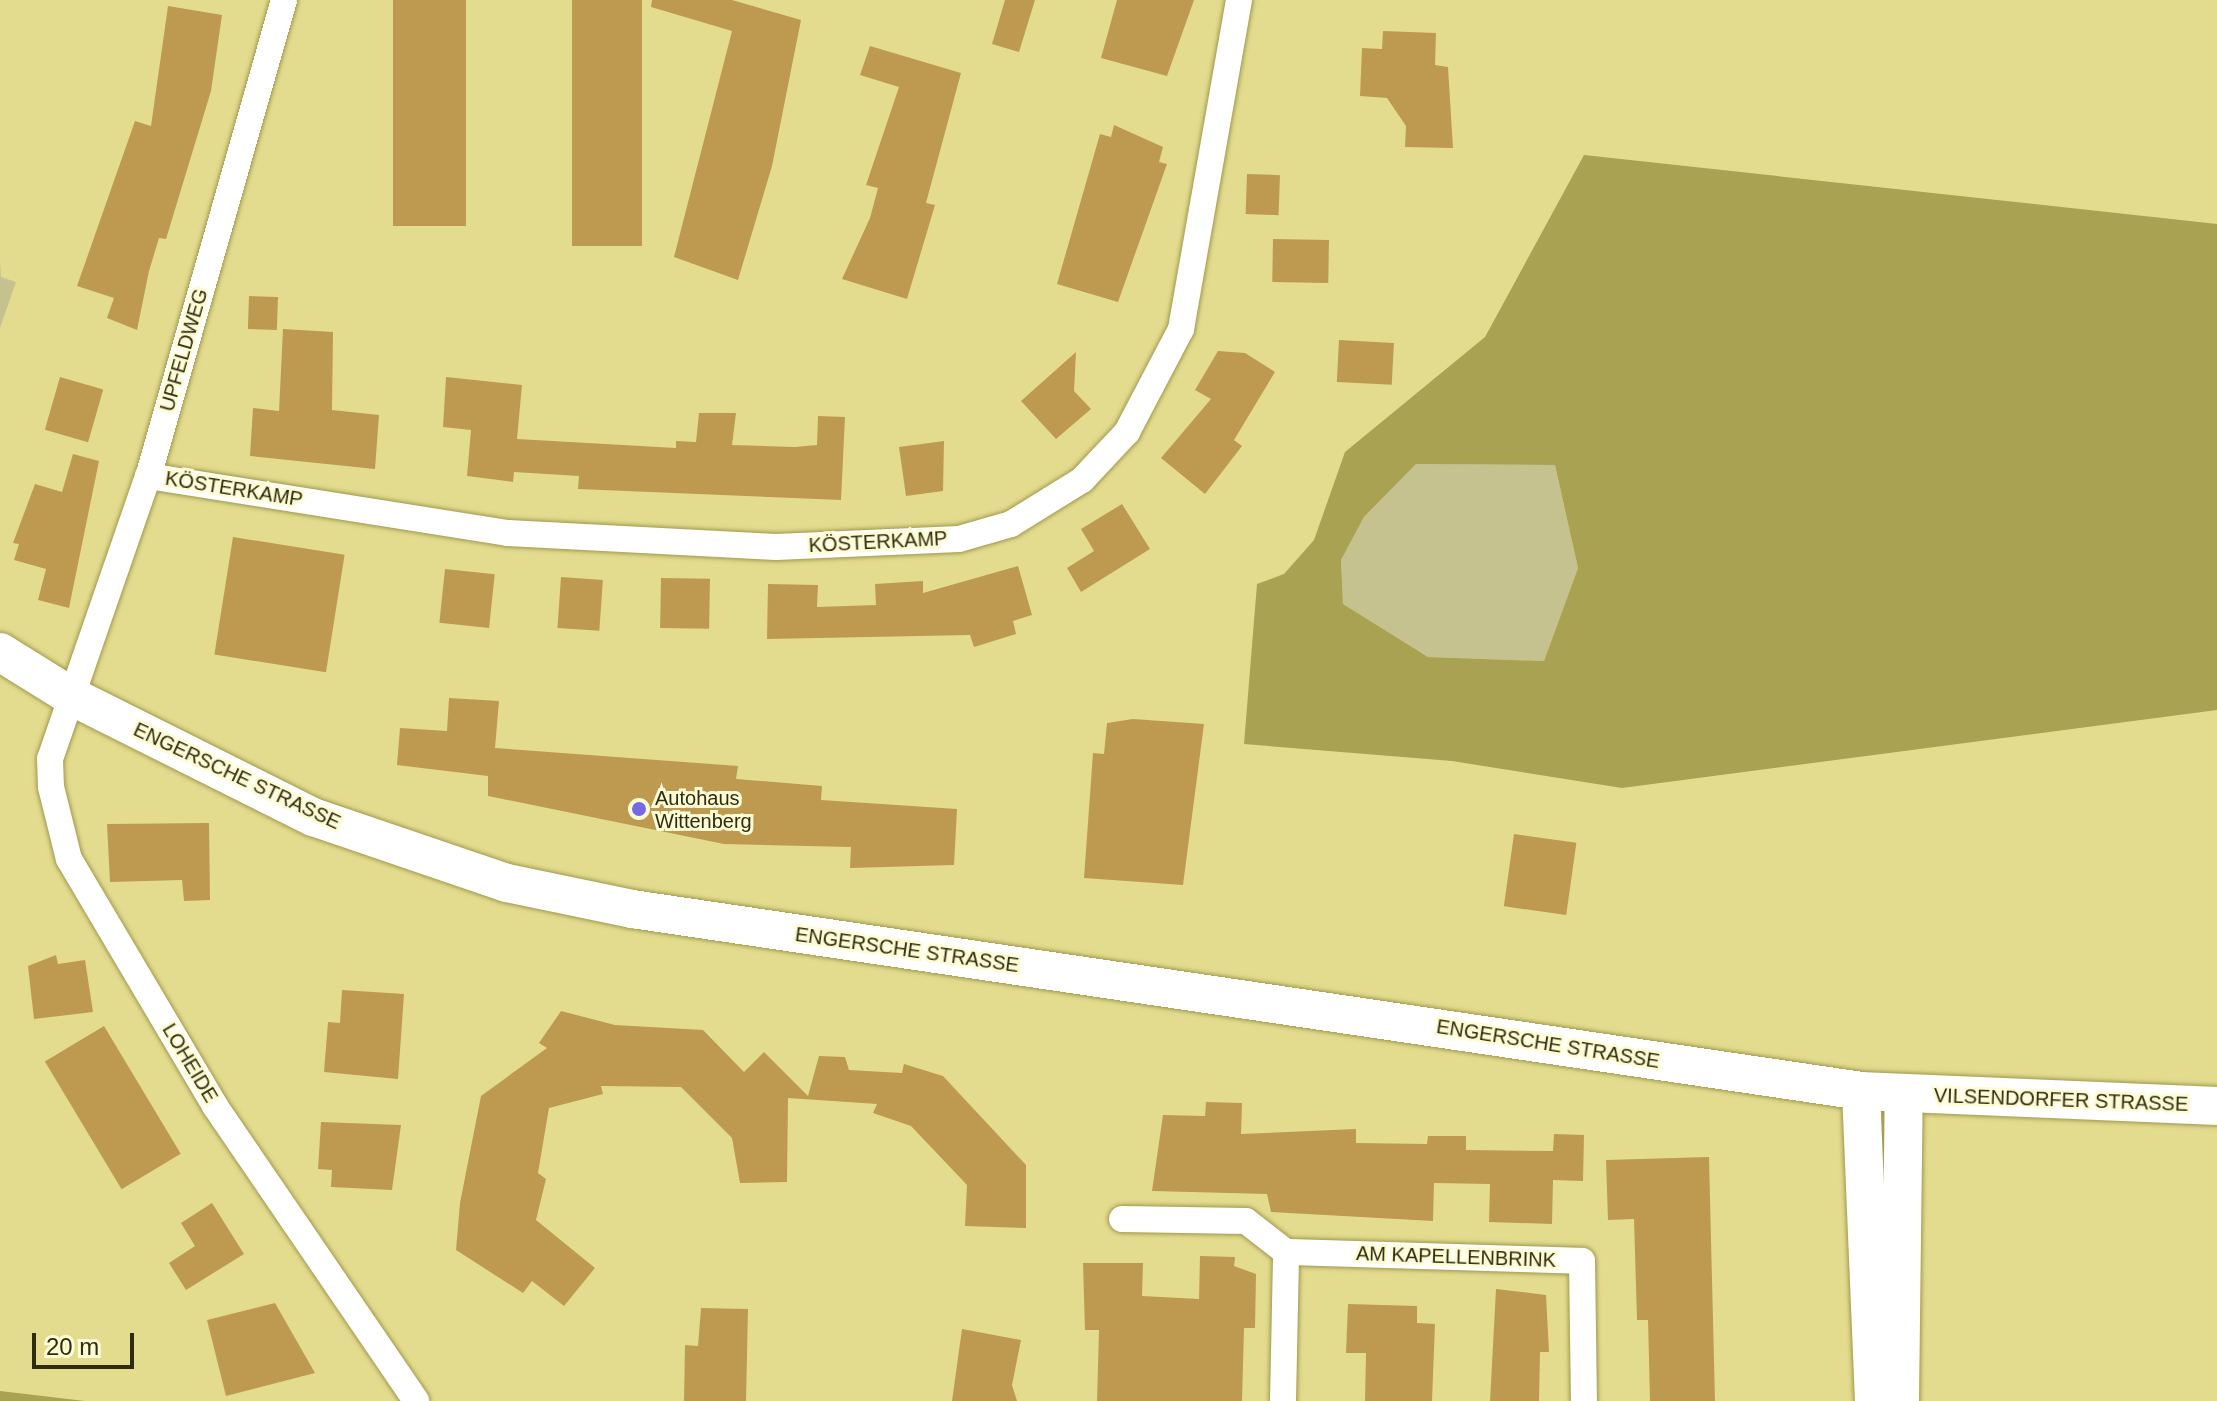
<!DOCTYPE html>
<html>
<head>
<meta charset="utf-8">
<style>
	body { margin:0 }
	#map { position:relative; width:2217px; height:1401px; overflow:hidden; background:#e3dc8f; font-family:Helvetica,sans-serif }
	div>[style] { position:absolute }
	.green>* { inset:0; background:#c6c290 }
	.forest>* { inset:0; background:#a9a252 }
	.building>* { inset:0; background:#be9a50; transform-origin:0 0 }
	.roads { filter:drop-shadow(0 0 2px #a0994d) drop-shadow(0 0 2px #a0994d) }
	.street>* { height:26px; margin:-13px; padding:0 13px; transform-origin:13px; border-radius:13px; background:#fff }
	.secondary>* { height:38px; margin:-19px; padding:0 19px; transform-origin:19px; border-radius:19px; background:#fff }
	.dots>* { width:22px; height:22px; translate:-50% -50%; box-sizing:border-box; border:4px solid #fefcd6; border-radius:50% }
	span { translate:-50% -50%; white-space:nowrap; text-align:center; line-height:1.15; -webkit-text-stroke:6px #fefcd6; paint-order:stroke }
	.street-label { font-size:20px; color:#2f2c0c }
	.poi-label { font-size:20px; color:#2f2c0c }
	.left { translate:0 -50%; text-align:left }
	.scale { position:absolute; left:32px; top:1333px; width:102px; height:36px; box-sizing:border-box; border:4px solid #2f2c0c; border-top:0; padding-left:10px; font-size:24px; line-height:28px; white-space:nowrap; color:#2f2c0c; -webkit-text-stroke:6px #fefcd6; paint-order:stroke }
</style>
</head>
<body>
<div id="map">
	<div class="green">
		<i style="clip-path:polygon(0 260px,1px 277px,16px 282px,0 328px)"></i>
		<i style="clip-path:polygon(1416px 464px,1555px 465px,1578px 568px,1544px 661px,1428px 657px,1343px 604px,1341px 560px,1364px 517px)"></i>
	</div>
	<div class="forest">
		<i style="clip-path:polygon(evenodd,1584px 155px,2217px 224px,2217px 710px,1622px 788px,1452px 761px,1244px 744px,1257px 584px,1284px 574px,1314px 540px,1345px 452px,1485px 337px,1584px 155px,1416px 464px,1555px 465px,1578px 568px,1544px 661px,1428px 657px,1343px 604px,1341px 560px,1364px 517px,1416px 464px)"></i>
		<i style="clip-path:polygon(0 1391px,85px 1401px,0 1401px)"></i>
	</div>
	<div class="building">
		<i style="left:393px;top:0;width:73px;height:226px"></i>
		<i style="left:572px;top:0;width:70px;height:246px"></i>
		<i style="clip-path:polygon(652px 0,732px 0,801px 20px,772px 166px,738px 280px,674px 257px,732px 31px,651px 7px)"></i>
		<i style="clip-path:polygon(1005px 0,1035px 0,1019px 52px,992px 44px)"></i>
		<i style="clip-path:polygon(1117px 0,1194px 0,1167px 76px,1101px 58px)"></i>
		<i style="clip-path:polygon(168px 6px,222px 15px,211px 91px,166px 239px,159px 238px,149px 271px,137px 330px,107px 318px,114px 298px,77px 286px,135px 121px,151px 126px)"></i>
		<i style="clip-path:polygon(1383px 31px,1436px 33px,1435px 65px,1448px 67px,1453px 148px,1405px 147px,1406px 126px,1387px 98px,1360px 96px,1362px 48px,1382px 49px)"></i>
		<i style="clip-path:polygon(870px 46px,961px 73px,926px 203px,935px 205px,907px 299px,842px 279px,870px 218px,878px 188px,866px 185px,899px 87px,860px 75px)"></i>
		<i style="clip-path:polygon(1114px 125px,1163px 147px,1159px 162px,1167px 164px,1118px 302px,1057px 284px,1100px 134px,1111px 137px)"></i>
		<i style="left:1247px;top:174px;width:33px;height:40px;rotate:2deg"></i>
		<i style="left:1273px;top:239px;width:56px;height:43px;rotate:1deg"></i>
		<i style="left:249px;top:296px;width:29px;height:33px;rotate:2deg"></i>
		<i style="clip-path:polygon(283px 329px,333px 332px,332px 410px,379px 415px,375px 469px,250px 456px,253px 408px,279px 411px)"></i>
		<i style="left:1339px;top:340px;width:55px;height:42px;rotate:3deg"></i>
		<i style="clip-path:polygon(1218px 351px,1245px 353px,1275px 372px,1234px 440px,1242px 446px,1205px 494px,1161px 458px,1211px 399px,1195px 390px)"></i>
		<i style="clip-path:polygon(1076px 352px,1074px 391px,1091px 409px,1056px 439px,1021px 401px)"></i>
		<i style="left:60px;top:377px;width:45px;height:55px;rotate:16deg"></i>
		<i style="clip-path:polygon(446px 377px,522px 385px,517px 439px,676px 448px,676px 441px,696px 442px,699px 413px,736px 413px,732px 445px,795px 447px,817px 445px,818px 416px,845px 417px,841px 500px,578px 489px,579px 476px,514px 472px,513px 482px,467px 476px,471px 430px,443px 427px)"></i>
		<i style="clip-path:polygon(944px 441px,943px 491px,906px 496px,899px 447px)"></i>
		<i style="clip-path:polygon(73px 454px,99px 461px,69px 608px,38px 600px,46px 569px,14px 560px,19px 544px,13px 543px,35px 484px,62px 492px)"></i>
		<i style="clip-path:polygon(1122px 504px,1150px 549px,1081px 592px,1067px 568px,1094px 551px,1081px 529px)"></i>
		<i style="left:233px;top:537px;width:113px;height:119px;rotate:9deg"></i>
		<i style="clip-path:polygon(1018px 566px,1032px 615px,1013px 621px,1016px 634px,974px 647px,970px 635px,767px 639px,768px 584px,818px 585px,817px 607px,876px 605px,875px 584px,923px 581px,923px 593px)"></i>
		<i style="left:445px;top:569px;width:50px;height:54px;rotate:6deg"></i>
		<i style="left:561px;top:577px;width:42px;height:51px;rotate:4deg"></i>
		<i style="left:661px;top:578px;width:49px;height:50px;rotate:1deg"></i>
		<i style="clip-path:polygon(449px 698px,499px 701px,495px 748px,738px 766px,736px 779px,822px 786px,821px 800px,957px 809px,954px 865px,850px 868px,851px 847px,724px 844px,488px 796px,488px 776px,397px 765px,400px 728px,447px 731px)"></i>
		<i style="clip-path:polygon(1133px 719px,1204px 724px,1183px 885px,1084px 878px,1093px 753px,1104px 754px,1107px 723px)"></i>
		<i style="clip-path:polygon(209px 823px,210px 900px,184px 901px,182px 880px,110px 882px,107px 824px)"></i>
		<i style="left:1514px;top:834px;width:63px;height:73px;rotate:8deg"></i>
		<i style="clip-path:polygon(56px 955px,58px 964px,85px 960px,93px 1012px,34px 1019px,28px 966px)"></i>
		<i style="clip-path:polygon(342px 990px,404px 994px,398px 1079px,324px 1072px,328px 1022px,340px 1023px)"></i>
		<i style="clip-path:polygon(561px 1011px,615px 1025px,703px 1030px,744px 1072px,764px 1052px,808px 1096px,819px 1056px,845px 1057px,849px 1070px,902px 1073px,904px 1064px,943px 1076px,1026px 1165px,1026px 1228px,965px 1226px,967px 1185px,911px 1126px,873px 1113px,877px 1104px,788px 1098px,787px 1182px,740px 1183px,732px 1138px,681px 1087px,601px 1086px,603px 1094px,549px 1108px,538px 1173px,546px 1179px,536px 1220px,595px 1268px,564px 1306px,532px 1281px,523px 1293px,456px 1250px,460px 1203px,481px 1096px,547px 1048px,539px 1043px)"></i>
		<i style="left:104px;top:1026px;width:149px;height:69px;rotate:59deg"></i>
		<i style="clip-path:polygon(1206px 1102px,1242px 1103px,1241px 1134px,1356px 1129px,1356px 1143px,1427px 1144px,1428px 1136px,1466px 1136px,1466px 1150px,1553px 1151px,1554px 1134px,1584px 1135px,1583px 1181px,1553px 1180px,1552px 1224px,1489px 1222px,1490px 1184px,1434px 1183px,1433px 1221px,1271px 1212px,1267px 1194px,1152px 1191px,1163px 1115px,1205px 1116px)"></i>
		<i style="clip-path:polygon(321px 1122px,401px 1125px,392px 1190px,331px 1187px,332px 1170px,318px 1169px)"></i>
		<i style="clip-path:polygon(1709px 1157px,1715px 1401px,1650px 1401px,1648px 1320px,1637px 1320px,1634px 1219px,1608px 1220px,1606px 1160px)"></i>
		<i style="clip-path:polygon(212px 1203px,244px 1254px,186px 1290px,169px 1263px,195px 1246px,181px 1223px)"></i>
		<i style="clip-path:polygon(1200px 1256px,1235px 1257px,1234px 1266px,1256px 1274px,1255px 1328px,1244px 1328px,1242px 1401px,1097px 1401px,1099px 1330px,1085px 1330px,1083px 1263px,1143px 1263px,1142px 1296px,1199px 1299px)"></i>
		<i style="clip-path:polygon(1496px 1289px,1546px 1295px,1549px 1352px,1540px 1352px,1539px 1401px,1490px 1401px)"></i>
		<i style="clip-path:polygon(275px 1303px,315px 1373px,226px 1396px,207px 1320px)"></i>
		<i style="clip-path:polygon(1348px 1304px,1417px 1306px,1417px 1323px,1435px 1324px,1432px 1401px,1365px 1401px,1366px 1353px,1346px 1353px)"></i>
		<i style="clip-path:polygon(701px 1308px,748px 1309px,746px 1401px,684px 1401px,685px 1345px,698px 1346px)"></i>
		<i style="clip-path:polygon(962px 1329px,1021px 1340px,1012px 1385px,1017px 1401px,952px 1401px)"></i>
	</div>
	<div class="roads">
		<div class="street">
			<i style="left:284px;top:0;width:495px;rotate:105.9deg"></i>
			<i style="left:148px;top:476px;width:299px;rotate:109.1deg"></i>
			<i style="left:50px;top:759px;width:28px;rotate:88deg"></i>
			<i style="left:51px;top:787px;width:74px;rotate:76deg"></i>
			<i style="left:69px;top:859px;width:287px;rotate:59.4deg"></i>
			<i style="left:215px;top:1106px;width:357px;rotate:55.7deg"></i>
			<i style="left:148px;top:476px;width:364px;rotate:9deg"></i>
			<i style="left:508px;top:533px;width:268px;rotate:3deg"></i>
			<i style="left:776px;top:547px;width:183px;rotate:-2.5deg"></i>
			<i style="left:959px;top:539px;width:54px;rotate:-16.1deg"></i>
			<i style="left:1011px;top:524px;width:84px;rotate:-31.8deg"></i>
			<i style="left:1082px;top:480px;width:66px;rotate:-46.8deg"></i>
			<i style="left:1127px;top:432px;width:116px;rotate:-62.3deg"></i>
			<i style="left:1181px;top:329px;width:334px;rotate:-80deg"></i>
			<i style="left:1122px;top:1219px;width:124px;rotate:0.9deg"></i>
			<i style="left:1246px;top:1221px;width:51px;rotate:37.8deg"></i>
			<i style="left:1283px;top:1401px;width:149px;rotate:-88.8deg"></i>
			<i style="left:1286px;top:1252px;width:296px;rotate:1.7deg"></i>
			<i style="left:1582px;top:1261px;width:140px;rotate:89.2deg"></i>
		</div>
		<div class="secondary">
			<i style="left:0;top:652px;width:84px;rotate:31.8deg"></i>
			<i style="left:71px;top:696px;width:271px;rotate:26.6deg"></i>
			<i style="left:313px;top:817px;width:205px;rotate:18.8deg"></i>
			<i style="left:507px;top:883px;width:128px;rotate:11.7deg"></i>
			<i style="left:632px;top:909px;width:1242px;rotate:8.42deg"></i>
			<i style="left:1861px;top:1091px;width:356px;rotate:2.4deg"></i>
			<i style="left:1861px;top:1091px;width:310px;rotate:87.6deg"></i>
			<i style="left:1900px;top:1401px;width:307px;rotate:-89.3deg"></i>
		</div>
	</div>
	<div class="dots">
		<i style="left:639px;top:809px;background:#7569e4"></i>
	</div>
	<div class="street-label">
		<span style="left:184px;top:350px;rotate:-74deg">UPFELDWEG</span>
		<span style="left:234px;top:489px;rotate:9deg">KÖSTERKAMP</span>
		<span style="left:878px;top:542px;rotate:-3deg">KÖSTERKAMP</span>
		<span style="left:237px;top:776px;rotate:25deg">ENGERSCHE STRASSE</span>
		<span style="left:907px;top:950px;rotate:8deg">ENGERSCHE STRASSE</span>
		<span style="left:1548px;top:1044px;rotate:9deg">ENGERSCHE STRASSE</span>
		<span style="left:190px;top:1063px;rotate:59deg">LOHEIDE</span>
		<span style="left:2061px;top:1100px;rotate:2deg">VILSENDORFER STRASSE</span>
		<span style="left:1456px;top:1257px;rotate:2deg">AM KAPELLENBRINK</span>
	</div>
	<div class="poi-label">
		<span class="left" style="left:655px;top:810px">Autohaus<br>Wittenberg</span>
	</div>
	<div class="scale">20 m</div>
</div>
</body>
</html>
